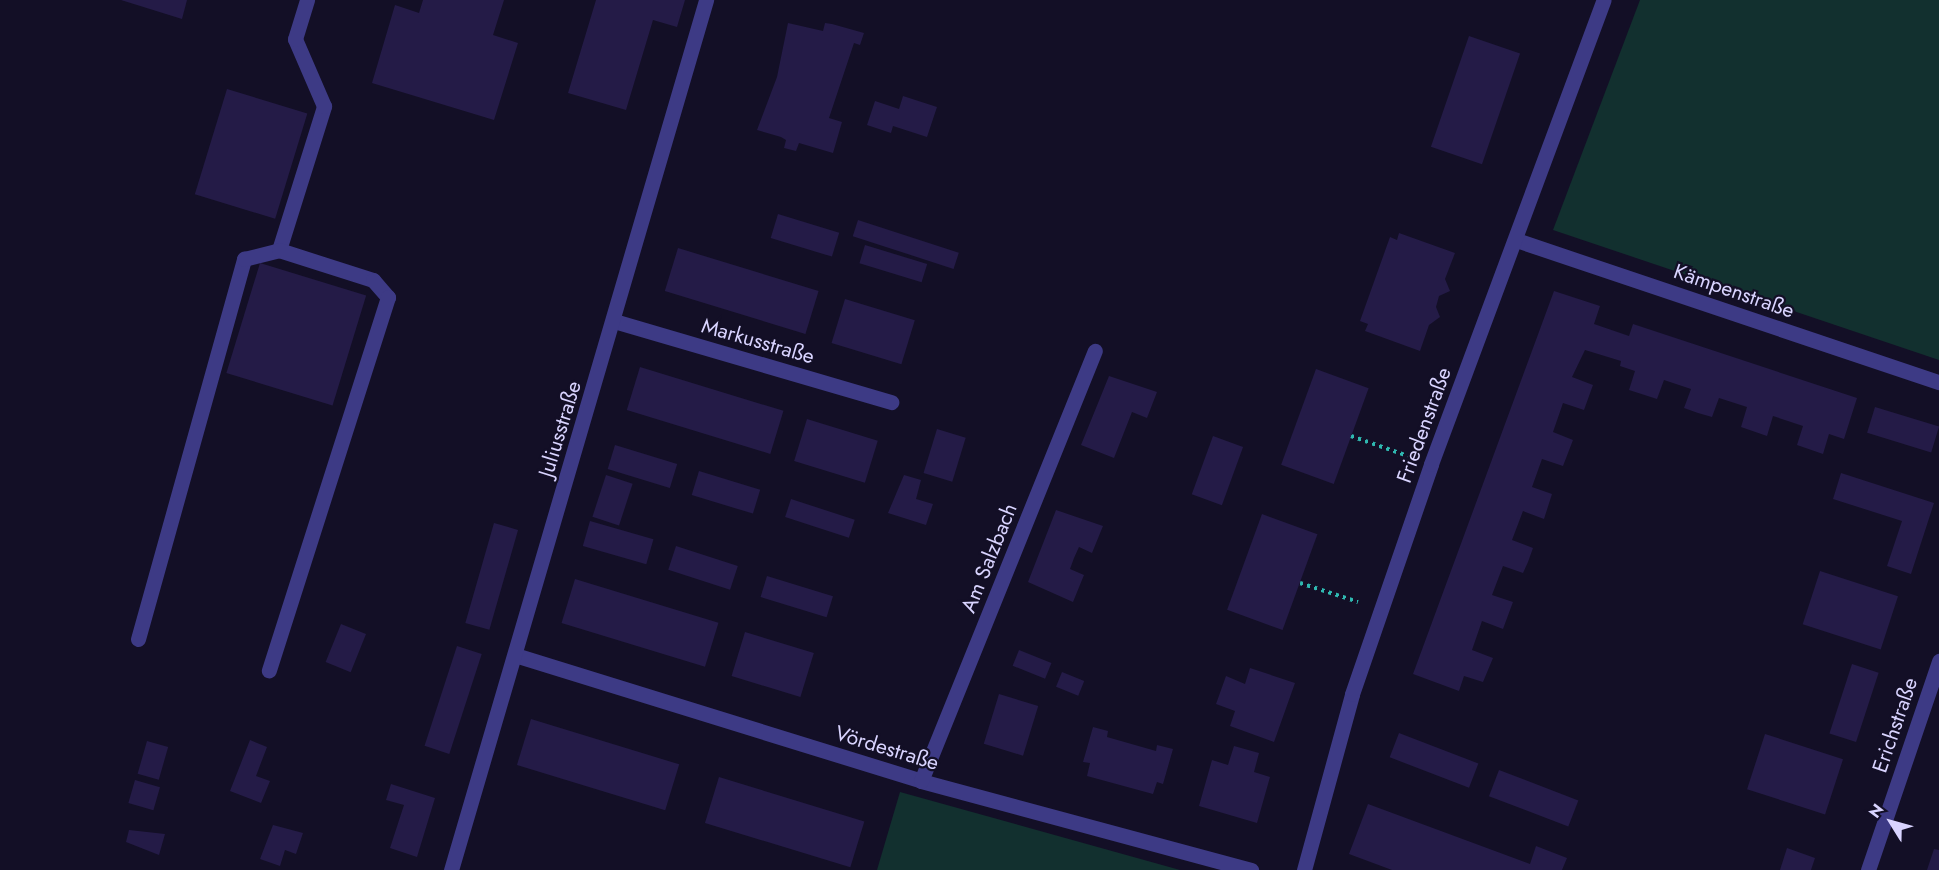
<!DOCTYPE html>
<html>
<head>
<meta charset="utf-8">
<style>
	body { margin:0 }
	#map { position:relative; width:1939px; height:870px; overflow:hidden; background:#130f26; font-family:Jost,sans-serif }
	div>[style] { position:absolute }
	.green>* { inset:0; background:#12302f }
	.building>* { inset:0; background:#241b47; transform-origin:0 0 }
	.path>* { height:4px; margin-top:-2px; transform-origin:0; background:repeating-linear-gradient(90deg,#2fb8b0 0 3px,transparent 0 7.5px) }
	.minor>* { height:15px; margin:-7.5px; padding:0 7.5px; transform-origin:7.5px; border-radius:7.5px; background:#3d3a85 }
	span { translate:-50% -50%; white-space:nowrap; text-align:center; line-height:1.15; -webkit-text-stroke:4.5px #130f26; paint-order:stroke }
	.street-label { font-size:21px; color:#d9d4ff }
	.north { position:absolute; left:1861px; top:792px; width:60px; height:60px; -webkit-text-stroke:4px #130f26; paint-order:stroke; rotate:307deg; font-size:16px; font-weight:700; line-height:24px; text-align:center; color:#d9d4ff }
	.north::after { content:''; display:block; margin:auto; width:21px; height:27px; background:#d9d4ff; clip-path:polygon(50% 0,100% 100%,50% 72%,0 100%) }
</style>
</head>
<body>
<div id="map">
	<div class="green">
		<i style="clip-path:polygon(1640px 0,1939px 0,1939px 360px,1553px 230px)"></i>
		<i style="clip-path:polygon(900px 792px,1180px 870px,877px 870px)"></i>
	</div>
	<div class="building">
		<i style="clip-path:polygon(121px 0,187px 0,182px 19px)"></i>
		<i style="clip-path:polygon(423px 0,504px 0,493px 35px,518px 43px,494px 120px,372px 83px,395px 5px,419px 13px)"></i>
		<i style="clip-path:polygon(596px 0,685px 0,677px 27px,653px 20px,626px 110px,568px 93px)"></i>
		<i style="clip-path:polygon(788px 23px,823px 31px,825px 23px,832px 24px,864px 33px,860px 45px,854px 43px,829px 118px,842px 122px,833px 153px,799px 143px,796px 151px,784px 148px,786px 140px,781px 137px,757px 130px,777px 77px)"></i>
		<i style="left:1469px;top:36px;width:54px;height:117px;rotate:19deg"></i>
		<i style="left:227px;top:89px;width:84px;height:110px;rotate:17deg"></i>
		<i style="clip-path:polygon(903px 96px,937px 107px,927px 137px,893px 126px,891px 133px,867px 125px,875px 101px,899px 109px)"></i>
		<i style="left:778px;top:214px;width:64px;height:25px;rotate:17deg"></i>
		<i style="left:858px;top:220px;width:106px;height:17px;rotate:18deg"></i>
		<i style="clip-path:polygon(1399px 233px,1455px 253px,1445px 279px,1450px 291px,1439px 296px,1436px 307px,1440px 317px,1429px 325px,1420px 351px,1365px 331px,1368px 324px,1360px 321px,1390px 237px,1397px 240px)"></i>
		<i style="left:865px;top:245px;width:65px;height:19px;rotate:17deg"></i>
		<i style="left:678px;top:248px;width:147px;height:45px;rotate:17deg"></i>
		<i style="left:260px;top:263px;width:111px;height:115px;rotate:17deg"></i>
		<i style="clip-path:polygon(1554px 291px,1600px 306px,1594px 324px,1629px 336px,1633px 324px,1857px 398px,1844px 439px,1829px 434px,1823px 454px,1797px 445px,1803px 426px,1773px 416px,1767px 436px,1741px 427px,1747px 407px,1719px 398px,1712px 417px,1698px 413px,1684px 408px,1691px 389px,1664px 380px,1657px 399px,1629px 390px,1635px 371px,1620px 366px,1621px 361px,1585px 350px,1572px 377px,1593px 385px,1584px 410px,1563px 403px,1553px 432px,1573px 440px,1563px 466px,1542px 459px,1532px 487px,1552px 494px,1544px 519px,1523px 511px,1512px 540px,1533px 548px,1528px 562px,1523px 573px,1503px 566px,1492px 595px,1513px 602px,1503px 629px,1482px 621px,1472px 650px,1493px 658px,1483px 682px,1464px 676px,1459px 691px,1413px 674px)"></i>
		<i style="left:845px;top:299px;width:73px;height:46px;rotate:17deg"></i>
		<i style="left:640px;top:367px;width:150px;height:45px;rotate:17deg"></i>
		<i style="left:1316px;top:369px;width:56px;height:102px;rotate:20deg"></i>
		<i style="clip-path:polygon(1109px 376px,1157px 392px,1147px 418px,1132px 412px,1114px 458px,1081px 445px)"></i>
		<i style="left:1875px;top:407px;width:67px;height:27px;rotate:17deg"></i>
		<i style="left:807px;top:419px;width:74px;height:44px;rotate:17deg"></i>
		<i style="left:937px;top:429px;width:30px;height:46px;rotate:17deg"></i>
		<i style="left:1213px;top:436px;width:32px;height:62px;rotate:20deg"></i>
		<i style="left:615px;top:445px;width:65px;height:25px;rotate:17deg"></i>
		<i style="left:699px;top:471px;width:64px;height:25px;rotate:17deg"></i>
		<i style="clip-path:polygon(1841px 473px,1934px 503px,1911px 574px,1887px 566px,1902px 521px,1833px 499px)"></i>
		<i style="left:606px;top:475px;width:28px;height:44px;rotate:18deg"></i>
		<i style="clip-path:polygon(904px 475px,921px 480px,916px 499px,933px 504px,926px 525px,888px 513px)"></i>
		<i style="left:791px;top:499px;width:67px;height:19px;rotate:18deg"></i>
		<i style="clip-path:polygon(1056px 510px,1103px 526px,1092px 553px,1079px 547px,1074px 558px,1070px 569px,1084px 575px,1073px 602px,1028px 582px)"></i>
		<i style="left:1262px;top:514px;width:59px;height:102px;rotate:20deg"></i>
		<i style="left:590px;top:521px;width:66px;height:26px;rotate:16deg"></i>
		<i style="left:494px;top:523px;width:25px;height:104px;rotate:16deg"></i>
		<i style="left:676px;top:546px;width:65px;height:25px;rotate:18deg"></i>
		<i style="left:1820px;top:571px;width:82px;height:56px;rotate:18deg"></i>
		<i style="left:767px;top:576px;width:69px;height:22px;rotate:17deg"></i>
		<i style="left:575px;top:579px;width:150px;height:46px;rotate:17deg"></i>
		<i style="left:341px;top:624px;width:27px;height:41px;rotate:22deg"></i>
		<i style="left:745px;top:632px;width:72px;height:46px;rotate:17deg"></i>
		<i style="left:457px;top:646px;width:26px;height:105px;rotate:18deg"></i>
		<i style="left:1019px;top:650px;width:35px;height:17px;rotate:22deg"></i>
		<i style="left:1852px;top:664px;width:28px;height:73px;rotate:18deg"></i>
		<i style="clip-path:polygon(1250px 668px,1295px 683px,1274px 742px,1230px 726px,1235px 711px,1216px 704px,1226px 676px,1245px 684px)"></i>
		<i style="left:1062px;top:672px;width:24px;height:16px;rotate:22deg"></i>
		<i style="left:999px;top:694px;width:41px;height:52px;rotate:17deg"></i>
		<i style="left:531px;top:719px;width:155px;height:48px;rotate:17deg"></i>
		<i style="clip-path:polygon(1093px 727px,1108px 731px,1107px 737px,1156px 751px,1157px 745px,1173px 749px,1163px 784px,1157px 782px,1153px 794px,1087px 776px,1090px 763px,1083px 762px)"></i>
		<i style="left:1399px;top:733px;width:85px;height:26px;rotate:21deg"></i>
		<i style="left:1765px;top:734px;width:82px;height:58px;rotate:18deg"></i>
		<i style="clip-path:polygon(250px 740px,267px 747px,256px 776px,270px 781px,261px 803px,230px 791px)"></i>
		<i style="left:147px;top:741px;width:22px;height:34px;rotate:16deg"></i>
		<i style="clip-path:polygon(1234px 746px,1259px 753px,1254px 772px,1270px 777px,1257px 823px,1199px 806px,1212px 760px,1228px 765px)"></i>
		<i style="left:1499px;top:770px;width:85px;height:28px;rotate:21deg"></i>
		<i style="left:719px;top:777px;width:152px;height:48px;rotate:17deg"></i>
		<i style="left:135px;top:780px;width:26px;height:24px;rotate:16deg"></i>
		<i style="clip-path:polygon(391px 784px,435px 798px,417px 857px,390px 848px,404px 805px,386px 800px)"></i>
		<i style="clip-path:polygon(1368px 804px,1530px 864px,1536px 846px,1567px 858px,1562px 870px,1392px 870px,1349px 854px)"></i>
		<i style="clip-path:polygon(273px 825px,303px 833px,296px 854px,285px 850px,280px 866px,260px 859px)"></i>
		<i style="clip-path:polygon(129px 830px,165px 834px,159px 855px,126px 842px)"></i>
		<i style="clip-path:polygon(1787px 848px,1815px 858px,1811px 870px,1780px 870px)"></i>
		<i style="clip-path:polygon(1934px 849px,1939px 850px,1939px 870px,1927px 870px)"></i>
	</div>
	<div class="path">
		<i style="left:1351px;top:436px;width:60px;rotate:19.3deg"></i>
		<i style="left:1300px;top:583px;width:61px;rotate:18.1deg"></i>
	</div>
	<div class="minor">
		<i style="left:1516px;top:240px;width:446px;rotate:18.6deg"></i>
		<i style="left:279px;top:250px;width:151px;rotate:-72.6deg"></i>
		<i style="left:324px;top:106px;width:73px;rotate:-113.4deg"></i>
		<i style="left:295px;top:39px;width:41px;rotate:-72.9deg"></i>
		<i style="left:614px;top:321px;width:289px;rotate:16.3deg"></i>
		<i style="left:138px;top:639px;width:395px;rotate:-74.4deg"></i>
		<i style="left:244px;top:259px;width:36px;rotate:-14deg"></i>
		<i style="left:279px;top:250px;width:99px;rotate:17.7deg"></i>
		<i style="left:373px;top:280px;width:23px;rotate:49deg"></i>
		<i style="left:388px;top:297px;width:392px;rotate:107.7deg"></i>
		<i style="left:515px;top:655px;width:425px;rotate:17.2deg"></i>
		<i style="left:921px;top:781px;width:342px;rotate:15.1deg"></i>
		<i style="left:921px;top:781px;width:464px;rotate:-68deg"></i>
		<i style="left:451px;top:870px;width:907px;rotate:-73.66deg"></i>
		<i style="left:1304px;top:870px;width:182px;rotate:-74.7deg"></i>
		<i style="left:1352px;top:694px;width:243px;rotate:-71deg"></i>
		<i style="left:1431px;top:464px;width:495px;rotate:-69.6deg"></i>
		<i style="left:1868px;top:870px;width:221px;rotate:-71.2deg"></i>
	</div>
	<div class="street-label">
		<span style="left:1734px;top:291px;rotate:19deg">Kämpenstraße</span>
		<span style="left:758px;top:341px;rotate:16deg">Markusstraße</span>
		<span style="left:1424px;top:425px;rotate:-70deg">Friedenstraße</span>
		<span style="left:560px;top:429px;rotate:-73deg">Juliusstraße</span>
		<span style="left:989px;top:558px;rotate:-68deg">Am Salzbach</span>
		<span style="left:1895px;top:725px;rotate:-71deg">Erichstraße</span>
		<span style="left:887px;top:748px;rotate:17deg">Vördestraße</span>
	</div>
	<div class="north">N</div>
</div>
</body>
</html>
